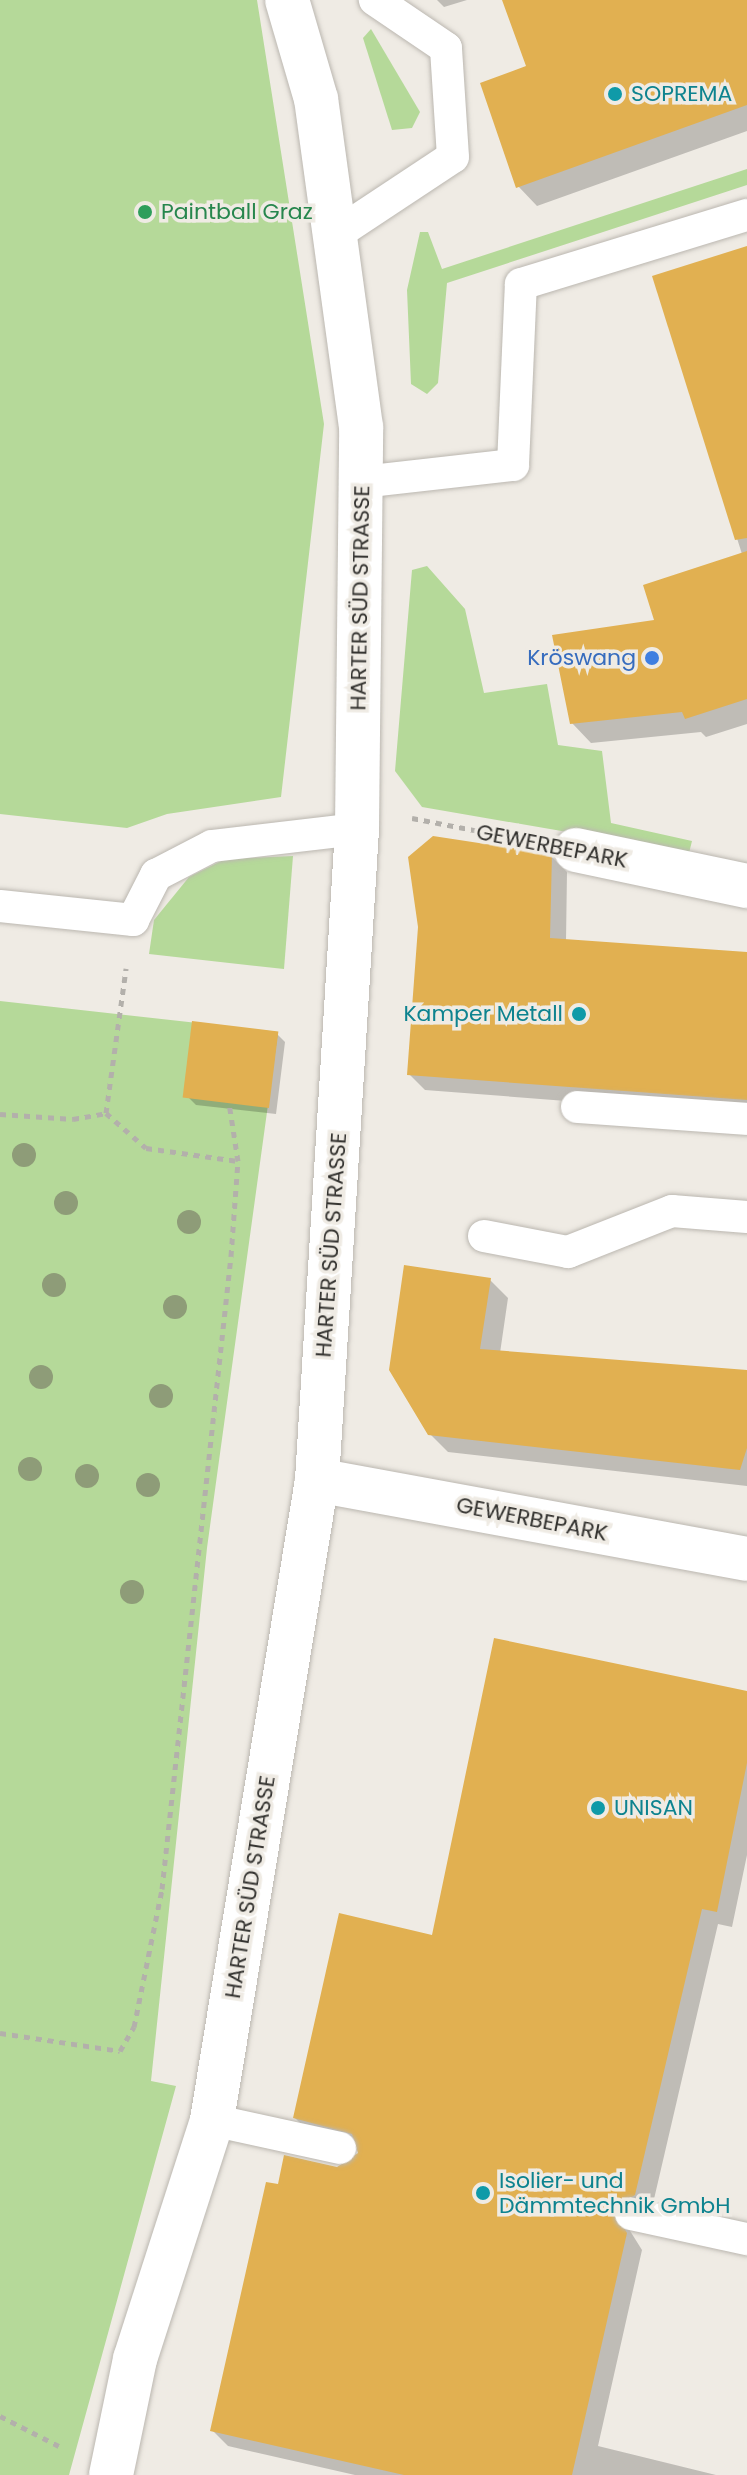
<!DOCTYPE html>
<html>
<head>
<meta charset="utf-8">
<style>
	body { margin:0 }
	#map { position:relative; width:747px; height:2475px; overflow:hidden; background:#efebe4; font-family:Poppins,sans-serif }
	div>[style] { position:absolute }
	.green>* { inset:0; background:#b5d999 }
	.shadow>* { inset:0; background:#0003 }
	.building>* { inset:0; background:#e1b051; transform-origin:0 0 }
	.path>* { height:5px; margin-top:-2.5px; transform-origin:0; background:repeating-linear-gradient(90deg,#b3b0ab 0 6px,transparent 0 12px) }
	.roads { filter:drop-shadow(0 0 2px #bbb7b0) drop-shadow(0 0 2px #bbb7b0) }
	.service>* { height:32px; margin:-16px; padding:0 16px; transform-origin:16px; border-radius:16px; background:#fff }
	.minor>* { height:44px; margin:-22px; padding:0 22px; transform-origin:22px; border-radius:22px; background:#fff }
	.trees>* { width:24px; height:24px; margin:-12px; border-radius:50%; background:#8e9c78 }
	.dots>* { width:22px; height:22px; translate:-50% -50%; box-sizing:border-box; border:4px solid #efebe4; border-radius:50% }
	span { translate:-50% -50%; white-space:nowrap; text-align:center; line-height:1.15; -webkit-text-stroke:7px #efebe4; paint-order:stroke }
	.culture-label { font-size:22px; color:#0d838f }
	.left { translate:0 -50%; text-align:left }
	.right { translate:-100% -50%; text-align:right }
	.leisure-label { font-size:22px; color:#27864d }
	.street-label { font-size:22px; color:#32312e }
	.shop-label { font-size:22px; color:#366cbe }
</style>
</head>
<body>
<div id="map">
	<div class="green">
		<i style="clip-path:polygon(0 0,257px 0,324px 424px,281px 797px,167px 814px,127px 828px,0 814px)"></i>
		<i style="clip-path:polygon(371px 29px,420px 112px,412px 128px,392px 130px,363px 38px)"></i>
		<i style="clip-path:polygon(747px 169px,747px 185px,447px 283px,438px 383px,427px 394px,411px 384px,407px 290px,420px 232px,428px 232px,442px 269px)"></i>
		<i style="clip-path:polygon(427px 566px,465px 609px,484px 693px,547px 684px,558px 745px,602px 751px,611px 823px,692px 841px,689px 853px,422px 807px,395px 771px,412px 570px)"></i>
		<i style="clip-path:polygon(293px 856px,284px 969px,149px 954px,154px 920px,189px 877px,225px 859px)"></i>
		<i style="clip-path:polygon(0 1001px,278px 1032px,207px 1548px,151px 2081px,176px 2086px,69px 2475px,0 2475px)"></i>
	</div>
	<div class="shadow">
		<i style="clip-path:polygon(437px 0,467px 0,444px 7px)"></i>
		<i style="clip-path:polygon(504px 0,747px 0,747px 131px,537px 206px,518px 186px,528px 67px)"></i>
		<i style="clip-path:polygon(747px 248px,747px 724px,706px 737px,701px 732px,591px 743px,572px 723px,656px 622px,742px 554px,654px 278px)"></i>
		<i style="clip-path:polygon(551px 856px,567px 872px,566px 941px,747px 954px,747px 1115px,425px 1090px,409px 1074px)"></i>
		<i style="clip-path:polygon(277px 1034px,285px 1042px,276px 1114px,196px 1105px,188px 1097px)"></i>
		<i style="clip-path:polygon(490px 1280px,508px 1298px,500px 1353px,747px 1372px,747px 1486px,448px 1452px,429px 1433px)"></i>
		<i style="clip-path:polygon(747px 1693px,747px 1855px,732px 1927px,718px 1924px,651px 2212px,627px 2226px,642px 2250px,598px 2446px,716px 2475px,355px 2475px,228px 2446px,212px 2430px,337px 2169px,361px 2154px,358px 2146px,311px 2134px,295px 2118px,433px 1937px)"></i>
	</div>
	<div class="building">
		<i style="clip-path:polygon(502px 0,747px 0,747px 105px,516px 188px,480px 83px,526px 66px)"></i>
		<i style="clip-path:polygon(747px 246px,747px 538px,735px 540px,652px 276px)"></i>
		<i style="clip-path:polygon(747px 551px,747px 699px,685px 719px,682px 712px,570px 724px,552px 635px,654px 620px,643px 585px)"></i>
		<i style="clip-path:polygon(433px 836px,552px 854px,550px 938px,747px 952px,747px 1100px,407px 1075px,418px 927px,408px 857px)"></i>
		<i style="left:192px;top:1021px;width:87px;height:77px;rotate:7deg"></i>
		<i style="clip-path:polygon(404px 1265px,491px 1278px,480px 1349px,747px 1370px,747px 1448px,740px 1470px,428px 1435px,389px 1370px)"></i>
		<i style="clip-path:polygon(494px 1638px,747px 1691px,747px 1763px,717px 1912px,702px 1909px,635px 2195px,613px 2209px,627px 2233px,572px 2475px,404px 2475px,210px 2431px,266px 2182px,278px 2184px,284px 2155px,337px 2167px,358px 2153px,352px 2134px,293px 2118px,339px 1913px,432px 1935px)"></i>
	</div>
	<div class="path">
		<i style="left:412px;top:818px;width:110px;rotate:11deg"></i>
		<i style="left:106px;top:1113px;width:53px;rotate:41.2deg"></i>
		<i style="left:146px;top:1148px;width:93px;rotate:8deg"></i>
		<i style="left:0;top:1114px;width:73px;rotate:3.9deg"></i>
		<i style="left:73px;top:1119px;width:34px;rotate:-10deg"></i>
		<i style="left:106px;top:1113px;width:146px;rotate:-82.1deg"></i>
		<i style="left:0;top:2033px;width:121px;rotate:8.5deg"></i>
		<i style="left:120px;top:2051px;width:28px;rotate:-60deg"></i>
		<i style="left:134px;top:2027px;width:141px;rotate:-78.5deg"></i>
		<i style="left:162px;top:1889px;width:637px;rotate:-83.78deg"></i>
		<i style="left:231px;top:1256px;width:95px;rotate:-85.8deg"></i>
		<i style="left:238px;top:1161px;width:59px;rotate:-98.8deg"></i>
		<i style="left:0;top:2416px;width:66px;rotate:27deg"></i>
	</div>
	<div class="roads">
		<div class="service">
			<i style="left:335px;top:235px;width:141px;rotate:-33.5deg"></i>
			<i style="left:453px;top:157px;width:109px;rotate:-93.7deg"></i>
			<i style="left:446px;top:48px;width:86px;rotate:-145.9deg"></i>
			<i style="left:361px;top:482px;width:153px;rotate:-6.4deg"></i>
			<i style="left:513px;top:465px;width:181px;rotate:-87.5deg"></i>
			<i style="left:521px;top:284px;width:236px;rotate:-17deg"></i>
			<i style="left:0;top:906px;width:134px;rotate:6deg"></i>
			<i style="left:133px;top:920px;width:51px;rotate:-62.9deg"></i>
			<i style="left:156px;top:875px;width:63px;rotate:-27.4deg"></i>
			<i style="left:212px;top:846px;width:146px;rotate:-6.7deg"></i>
			<i style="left:577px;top:1107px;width:170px;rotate:4deg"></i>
			<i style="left:484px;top:1236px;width:86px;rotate:10.8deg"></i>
			<i style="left:568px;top:1252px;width:112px;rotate:-21.5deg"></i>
			<i style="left:672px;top:1211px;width:75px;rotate:4.6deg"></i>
			<i style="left:212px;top:2120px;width:131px;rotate:12.3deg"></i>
			<i style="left:631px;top:2214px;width:119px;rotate:12.2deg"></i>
		</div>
		<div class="minor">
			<i style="left:576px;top:850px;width:175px;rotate:11.9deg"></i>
			<i style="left:317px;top:1480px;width:437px;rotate:10.4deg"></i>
			<i style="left:111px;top:2475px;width:118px;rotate:-78.3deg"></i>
			<i style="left:135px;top:2359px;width:251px;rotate:-72.1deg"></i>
			<i style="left:212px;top:2120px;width:649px;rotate:-80.68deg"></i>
			<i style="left:317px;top:1480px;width:652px;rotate:-86.48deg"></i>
			<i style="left:357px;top:829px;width:402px;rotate:-89.4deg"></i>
			<i style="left:361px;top:427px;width:331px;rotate:-97.8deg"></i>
			<i style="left:316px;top:99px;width:103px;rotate:-106.3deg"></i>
		</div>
	</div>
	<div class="trees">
		<i style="left:24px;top:1155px"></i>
		<i style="left:66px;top:1203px"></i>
		<i style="left:189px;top:1222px"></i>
		<i style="left:54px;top:1285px"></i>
		<i style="left:175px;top:1307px"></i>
		<i style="left:41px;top:1377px"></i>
		<i style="left:161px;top:1396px"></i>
		<i style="left:30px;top:1469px"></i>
		<i style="left:87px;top:1476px"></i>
		<i style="left:148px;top:1485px"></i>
		<i style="left:132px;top:1592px"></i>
	</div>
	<div class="dots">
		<i style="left:615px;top:94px;background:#0f9aa8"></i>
		<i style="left:145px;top:212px;background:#2e9e5b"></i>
		<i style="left:652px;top:658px;background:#3f7fe0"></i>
		<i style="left:579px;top:1014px;background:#0f9aa8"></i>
		<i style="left:598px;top:1808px;background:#0f9aa8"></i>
		<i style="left:483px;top:2193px;background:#0f9aa8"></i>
	</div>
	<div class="culture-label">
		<span class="left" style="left:631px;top:94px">SOPREMA</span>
		<span class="right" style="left:563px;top:1014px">Kamper Metall</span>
		<span class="left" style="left:614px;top:1808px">UNISAN</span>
		<span class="left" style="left:499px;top:2193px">Isolier- und<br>Dämmtechnik GmbH</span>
	</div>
	<div class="leisure-label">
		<span class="left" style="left:161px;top:212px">Paintball Graz</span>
	</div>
	<div class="street-label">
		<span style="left:360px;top:598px;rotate:-89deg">HARTER SÜD STRASSE</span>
		<span style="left:552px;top:846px;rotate:11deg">GEWERBEPARK</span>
		<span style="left:331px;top:1245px;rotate:-86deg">HARTER SÜD STRASSE</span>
		<span style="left:532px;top:1519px;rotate:11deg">GEWERBEPARK</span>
		<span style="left:250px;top:1887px;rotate:-81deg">HARTER SÜD STRASSE</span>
	</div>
	<div class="shop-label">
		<span class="right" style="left:636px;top:658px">Kröswang</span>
	</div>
</div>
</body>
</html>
